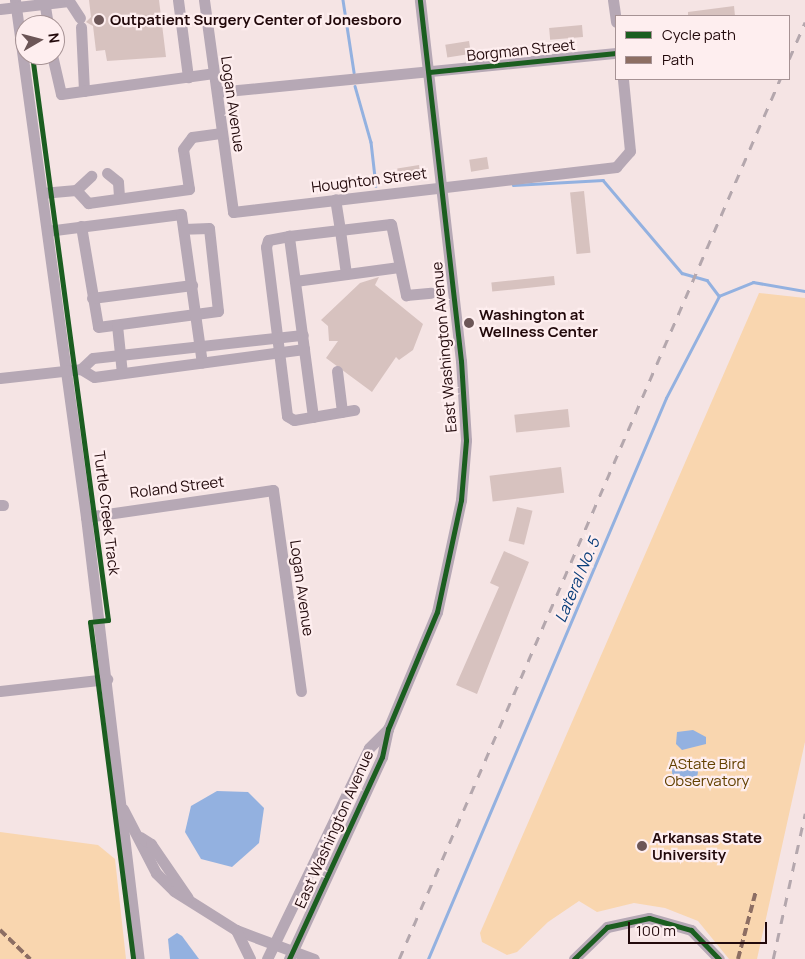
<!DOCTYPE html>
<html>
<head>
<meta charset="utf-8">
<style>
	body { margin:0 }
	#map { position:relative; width:805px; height:959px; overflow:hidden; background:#f5e4e4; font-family:Manrope,sans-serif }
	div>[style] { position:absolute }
	.green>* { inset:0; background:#f9d6af }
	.water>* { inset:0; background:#93b1e0 }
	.round { border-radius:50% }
	.stream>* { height:2.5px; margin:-1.25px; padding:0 1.25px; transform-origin:1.25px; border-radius:1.25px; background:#93b1e0 }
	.building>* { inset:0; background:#d7c2bf; transform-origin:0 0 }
	.minor>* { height:11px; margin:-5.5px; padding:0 5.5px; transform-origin:5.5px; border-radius:5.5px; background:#b6a8b5 }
	.rail>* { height:2.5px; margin-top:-1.25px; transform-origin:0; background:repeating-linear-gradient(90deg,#b4a7ad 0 9px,transparent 0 18px) }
	.quiet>* { height:4px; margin-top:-2px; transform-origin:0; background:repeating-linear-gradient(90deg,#8d6e63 0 8px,transparent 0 12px) }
	.cycleway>* { height:5px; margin:-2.5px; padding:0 2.5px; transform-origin:2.5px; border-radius:2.5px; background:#1b5e20 }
	.dots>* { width:14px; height:14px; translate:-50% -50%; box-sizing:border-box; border:2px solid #feeeef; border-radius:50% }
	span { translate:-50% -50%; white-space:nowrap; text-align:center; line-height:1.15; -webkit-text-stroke:4.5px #feeeef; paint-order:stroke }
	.poi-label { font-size:15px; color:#22090b; font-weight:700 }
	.left { translate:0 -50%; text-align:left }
	.street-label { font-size:15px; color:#22090b }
	.park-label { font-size:15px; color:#634100 }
	.water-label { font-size:16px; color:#0b3f7b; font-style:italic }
	.legend { position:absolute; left:615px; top:15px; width:175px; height:65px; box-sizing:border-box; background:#feeeef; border:1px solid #a69294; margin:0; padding:6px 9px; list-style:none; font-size:15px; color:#22090b }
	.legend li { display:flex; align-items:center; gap:10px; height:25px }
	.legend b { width:25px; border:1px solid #a69294 }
	.north { position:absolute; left:15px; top:15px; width:50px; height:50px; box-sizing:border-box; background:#feeeef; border:1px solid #a69294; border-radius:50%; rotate:82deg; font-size:14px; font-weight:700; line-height:20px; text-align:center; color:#22090b }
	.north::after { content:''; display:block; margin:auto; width:18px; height:22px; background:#6c5657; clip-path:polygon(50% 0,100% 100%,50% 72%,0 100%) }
	.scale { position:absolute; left:628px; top:922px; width:139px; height:22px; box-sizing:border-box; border:2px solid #22090b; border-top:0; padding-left:6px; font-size:15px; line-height:18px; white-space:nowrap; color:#22090b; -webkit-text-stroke:4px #feeeef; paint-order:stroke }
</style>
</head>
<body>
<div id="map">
	<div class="green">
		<i style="clip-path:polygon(759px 293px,805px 298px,805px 742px,757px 959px,729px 959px,698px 921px,665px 908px,634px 903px,597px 912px,579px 901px,548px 922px,517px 952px,507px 955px,482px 942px,480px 933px)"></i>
		<i style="clip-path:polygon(0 832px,98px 845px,115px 859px,126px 959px,0 959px)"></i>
	</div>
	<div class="water">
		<i style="clip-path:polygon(693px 730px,706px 737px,706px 744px,682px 750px,676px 744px,677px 732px)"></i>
		<i class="round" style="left:672px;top:758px;width:26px;height:26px"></i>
		<i style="clip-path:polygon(217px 791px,248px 792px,264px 808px,259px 843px,232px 867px,201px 859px,185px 832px,191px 806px)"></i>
		<i style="clip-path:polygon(177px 933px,182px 936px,199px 959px,170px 959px,168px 939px)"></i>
	</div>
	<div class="stream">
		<i style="left:343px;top:0;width:73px;rotate:81.3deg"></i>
		<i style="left:355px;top:86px;width:58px;rotate:74.1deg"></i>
		<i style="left:371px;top:142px;width:44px;rotate:83.5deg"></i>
		<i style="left:513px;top:185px;width:90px;rotate:-3.2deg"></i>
		<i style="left:603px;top:180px;width:122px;rotate:49.7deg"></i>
		<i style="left:682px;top:273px;width:26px;rotate:16deg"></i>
		<i style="left:707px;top:280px;width:20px;rotate:53deg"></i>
		<i style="left:428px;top:959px;width:609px;rotate:-67.01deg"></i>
		<i style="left:666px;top:398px;width:115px;rotate:-62.5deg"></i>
		<i style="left:719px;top:296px;width:37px;rotate:-22deg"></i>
		<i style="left:753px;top:282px;width:53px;rotate:9.8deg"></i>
	</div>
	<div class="building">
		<i style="clip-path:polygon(89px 0,159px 0,166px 57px,107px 61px,105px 50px,96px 51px,93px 26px,86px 22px,91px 17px)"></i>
		<i style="clip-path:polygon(734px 6px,735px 16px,688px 16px,688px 12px)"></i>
		<i style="left:582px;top:25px;width:12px;height:33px;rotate:85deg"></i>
		<i style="left:469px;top:41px;width:13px;height:24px;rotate:81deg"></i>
		<i style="left:487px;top:157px;width:12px;height:18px;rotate:81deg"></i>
		<i style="left:419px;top:165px;width:12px;height:22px;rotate:81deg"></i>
		<i style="left:584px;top:191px;width:62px;height:14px;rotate:84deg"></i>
		<i style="left:554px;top:276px;width:9px;height:63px;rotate:84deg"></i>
		<i style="clip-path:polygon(379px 277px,375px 285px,423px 324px,413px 350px,399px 360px,396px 357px,372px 392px,326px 358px,338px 341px,329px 341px,328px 326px,321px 320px,360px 283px)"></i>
		<i style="left:568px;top:409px;width:18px;height:54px;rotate:84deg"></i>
		<i style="left:561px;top:467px;width:26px;height:72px;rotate:83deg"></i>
		<i style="left:517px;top:507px;width:16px;height:35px;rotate:14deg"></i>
		<i style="clip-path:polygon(504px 551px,529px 562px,477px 694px,456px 685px,499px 587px,490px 583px)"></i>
	</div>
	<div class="minor">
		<i style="left:15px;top:0;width:522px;rotate:82.18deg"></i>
		<i style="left:86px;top:517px;width:445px;rotate:83.2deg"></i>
		<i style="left:44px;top:0;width:25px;rotate:81deg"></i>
		<i style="left:178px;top:0;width:78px;rotate:82.6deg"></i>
		<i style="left:204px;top:0;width:214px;rotate:82.2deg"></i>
		<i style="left:233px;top:212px;width:386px;rotate:-6.7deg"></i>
		<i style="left:616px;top:167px;width:21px;rotate:-49deg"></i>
		<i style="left:630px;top:151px;width:72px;rotate:-95.6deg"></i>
		<i style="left:613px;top:0;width:22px;rotate:82deg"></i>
		<i style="left:0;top:9px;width:69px;rotate:-6.6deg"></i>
		<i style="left:69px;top:1px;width:20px;rotate:57deg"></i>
		<i style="left:81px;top:27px;width:64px;rotate:87.3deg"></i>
		<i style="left:52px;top:55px;width:40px;rotate:77deg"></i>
		<i style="left:61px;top:94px;width:154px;rotate:-7.8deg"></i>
		<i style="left:217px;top:92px;width:401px;rotate:-5.6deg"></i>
		<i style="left:107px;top:173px;width:14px;rotate:39deg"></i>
		<i style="left:118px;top:182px;width:16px;rotate:86deg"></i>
		<i style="left:76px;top:190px;width:21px;rotate:-43deg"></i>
		<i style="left:42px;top:193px;width:34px;rotate:-5deg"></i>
		<i style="left:76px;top:190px;width:18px;rotate:47deg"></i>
		<i style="left:88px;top:203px;width:102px;rotate:-7.9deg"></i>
		<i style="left:189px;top:189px;width:40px;rotate:-98.5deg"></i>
		<i style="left:183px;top:149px;width:15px;rotate:-53deg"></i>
		<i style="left:192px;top:137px;width:30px;rotate:-8deg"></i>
		<i style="left:81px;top:226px;width:102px;rotate:80.4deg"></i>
		<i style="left:98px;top:327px;width:121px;rotate:-7.6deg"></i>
		<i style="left:218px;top:311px;width:83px;rotate:-96.2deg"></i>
		<i style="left:209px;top:228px;width:25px;rotate:178deg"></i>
		<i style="left:47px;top:231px;width:135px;rotate:-7.2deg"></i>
		<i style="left:181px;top:214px;width:150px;rotate:82deg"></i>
		<i style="left:289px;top:236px;width:21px;rotate:169deg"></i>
		<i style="left:268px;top:240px;width:7px;rotate:106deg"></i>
		<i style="left:266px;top:247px;width:170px;rotate:82.9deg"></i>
		<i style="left:287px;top:416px;width:8px;rotate:30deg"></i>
		<i style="left:294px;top:420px;width:61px;rotate:-9.5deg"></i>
		<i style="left:346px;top:274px;width:44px;rotate:-97.8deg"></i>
		<i style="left:340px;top:230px;width:51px;rotate:-6.7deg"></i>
		<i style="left:391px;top:224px;width:73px;rotate:78.1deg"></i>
		<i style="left:406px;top:295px;width:25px;rotate:-5deg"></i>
		<i style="left:295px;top:281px;width:105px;rotate:-7.7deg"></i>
		<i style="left:92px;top:298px;width:101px;rotate:-7.4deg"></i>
		<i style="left:117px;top:325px;width:48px;rotate:84.1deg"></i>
		<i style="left:81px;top:369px;width:16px;rotate:-43deg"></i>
		<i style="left:93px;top:358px;width:211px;rotate:-6.3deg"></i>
		<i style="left:337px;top:371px;width:41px;rotate:83deg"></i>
		<i style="left:0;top:378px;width:81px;rotate:-6.3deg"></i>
		<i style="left:81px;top:369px;width:15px;rotate:32deg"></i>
		<i style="left:94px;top:377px;width:212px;rotate:-7.6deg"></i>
		<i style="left:313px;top:417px;width:183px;rotate:-97.6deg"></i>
		<i style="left:289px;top:236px;width:51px;rotate:-6.7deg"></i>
		<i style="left:340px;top:230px;width:31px;rotate:-99deg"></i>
		<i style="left:0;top:505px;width:3px"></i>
		<i style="left:86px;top:517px;width:189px;rotate:-8.2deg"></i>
		<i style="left:273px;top:490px;width:203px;rotate:82.1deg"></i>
		<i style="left:0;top:691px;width:108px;rotate:-6.4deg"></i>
		<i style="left:123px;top:809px;width:72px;rotate:62.7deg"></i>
		<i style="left:156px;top:873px;width:25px;rotate:45deg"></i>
		<i style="left:174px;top:891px;width:73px;rotate:32.2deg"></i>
		<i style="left:236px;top:930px;width:83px;rotate:20.4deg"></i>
		<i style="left:140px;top:837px;width:13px;rotate:32deg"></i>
		<i style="left:151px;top:844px;width:65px;rotate:55.6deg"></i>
		<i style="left:236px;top:930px;width:32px;rotate:64deg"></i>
		<i style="left:267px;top:959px;width:234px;rotate:-64.2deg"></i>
		<i style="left:369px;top:748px;width:27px;rotate:-45deg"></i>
		<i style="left:289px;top:959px;width:222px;rotate:-65.3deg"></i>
		<i style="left:382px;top:757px;width:29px;rotate:-78deg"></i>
		<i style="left:388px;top:729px;width:127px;rotate:-67.3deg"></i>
		<i style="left:437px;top:612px;width:115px;rotate:-77.9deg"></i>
		<i style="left:461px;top:500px;width:60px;rotate:-85.2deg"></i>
		<i style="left:466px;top:440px;width:79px;rotate:-93.6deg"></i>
		<i style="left:461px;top:361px;width:363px;rotate:-96.5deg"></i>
		<i style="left:574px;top:959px;width:46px;rotate:-44.1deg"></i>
		<i style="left:607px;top:927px;width:43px;rotate:-12.1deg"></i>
		<i style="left:649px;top:918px;width:44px;rotate:15.9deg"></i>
		<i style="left:691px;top:930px;width:40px;rotate:46deg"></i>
	</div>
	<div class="rail">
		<i style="left:789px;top:59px;width:40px;rotate:-66.6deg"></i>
		<i style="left:399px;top:959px;width:959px;rotate:-66.59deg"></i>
		<i style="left:773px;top:959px;width:149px;rotate:-77.6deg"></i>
	</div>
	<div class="quiet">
		<i style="left:0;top:930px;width:42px;rotate:44deg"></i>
		<i style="left:738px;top:959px;width:70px;rotate:-75.2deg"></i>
	</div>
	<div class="cycleway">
		<i style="left:32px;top:55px;width:570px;rotate:82.34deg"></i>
		<i style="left:108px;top:620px;width:18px;rotate:174deg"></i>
		<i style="left:90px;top:622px;width:340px;rotate:82.7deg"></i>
		<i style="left:429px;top:72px;width:188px;rotate:-5.8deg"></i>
		<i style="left:289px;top:959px;width:222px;rotate:-65.3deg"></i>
		<i style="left:382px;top:757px;width:29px;rotate:-78deg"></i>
		<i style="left:388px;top:729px;width:127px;rotate:-67.3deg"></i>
		<i style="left:437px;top:612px;width:115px;rotate:-77.9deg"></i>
		<i style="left:461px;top:500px;width:60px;rotate:-85.2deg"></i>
		<i style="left:466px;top:440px;width:79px;rotate:-93.6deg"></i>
		<i style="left:461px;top:361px;width:363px;rotate:-96.5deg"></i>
		<i style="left:574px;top:959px;width:46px;rotate:-44.1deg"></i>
		<i style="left:607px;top:927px;width:43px;rotate:-12.1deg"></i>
		<i style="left:649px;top:918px;width:44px;rotate:15.9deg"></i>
		<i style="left:691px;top:930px;width:40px;rotate:46deg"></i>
	</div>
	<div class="dots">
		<i style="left:99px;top:20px;background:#6c5657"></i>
		<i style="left:469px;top:323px;background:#6c5657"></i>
		<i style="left:642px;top:846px;background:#6c5657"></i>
	</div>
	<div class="poi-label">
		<span class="left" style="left:110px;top:20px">Outpatient Surgery Center of Jonesboro</span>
		<span class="left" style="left:479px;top:323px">Washington at<br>Wellness Center</span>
		<span class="left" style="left:652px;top:846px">Arkansas State<br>University</span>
	</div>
	<div class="street-label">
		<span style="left:521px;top:50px;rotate:-6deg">Borgman Street</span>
		<span style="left:233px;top:104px;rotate:82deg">Logan Avenue</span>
		<span style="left:369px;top:180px;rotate:-7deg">Houghton Street</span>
		<span style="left:444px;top:347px;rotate:-95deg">East Washington Avenue</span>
		<span style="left:177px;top:487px;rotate:-7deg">Roland Street</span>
		<span style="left:107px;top:513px;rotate:83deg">Turtle Creek Track</span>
		<span style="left:302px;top:588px;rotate:82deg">Logan Avenue</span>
		<span style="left:334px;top:829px;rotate:-66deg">East Washington Avenue</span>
	</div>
	<div class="park-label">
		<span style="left:707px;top:772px">AState Bird<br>Observatory</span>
	</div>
	<div class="water-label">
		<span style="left:577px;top:580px;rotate:-67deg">Lateral No. 5</span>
	</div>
	<ul class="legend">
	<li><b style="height:6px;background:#1b5e20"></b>Cycle path</li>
	<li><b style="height:6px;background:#8d6e63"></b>Path</li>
	</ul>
	<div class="north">N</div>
	<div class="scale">100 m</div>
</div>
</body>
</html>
